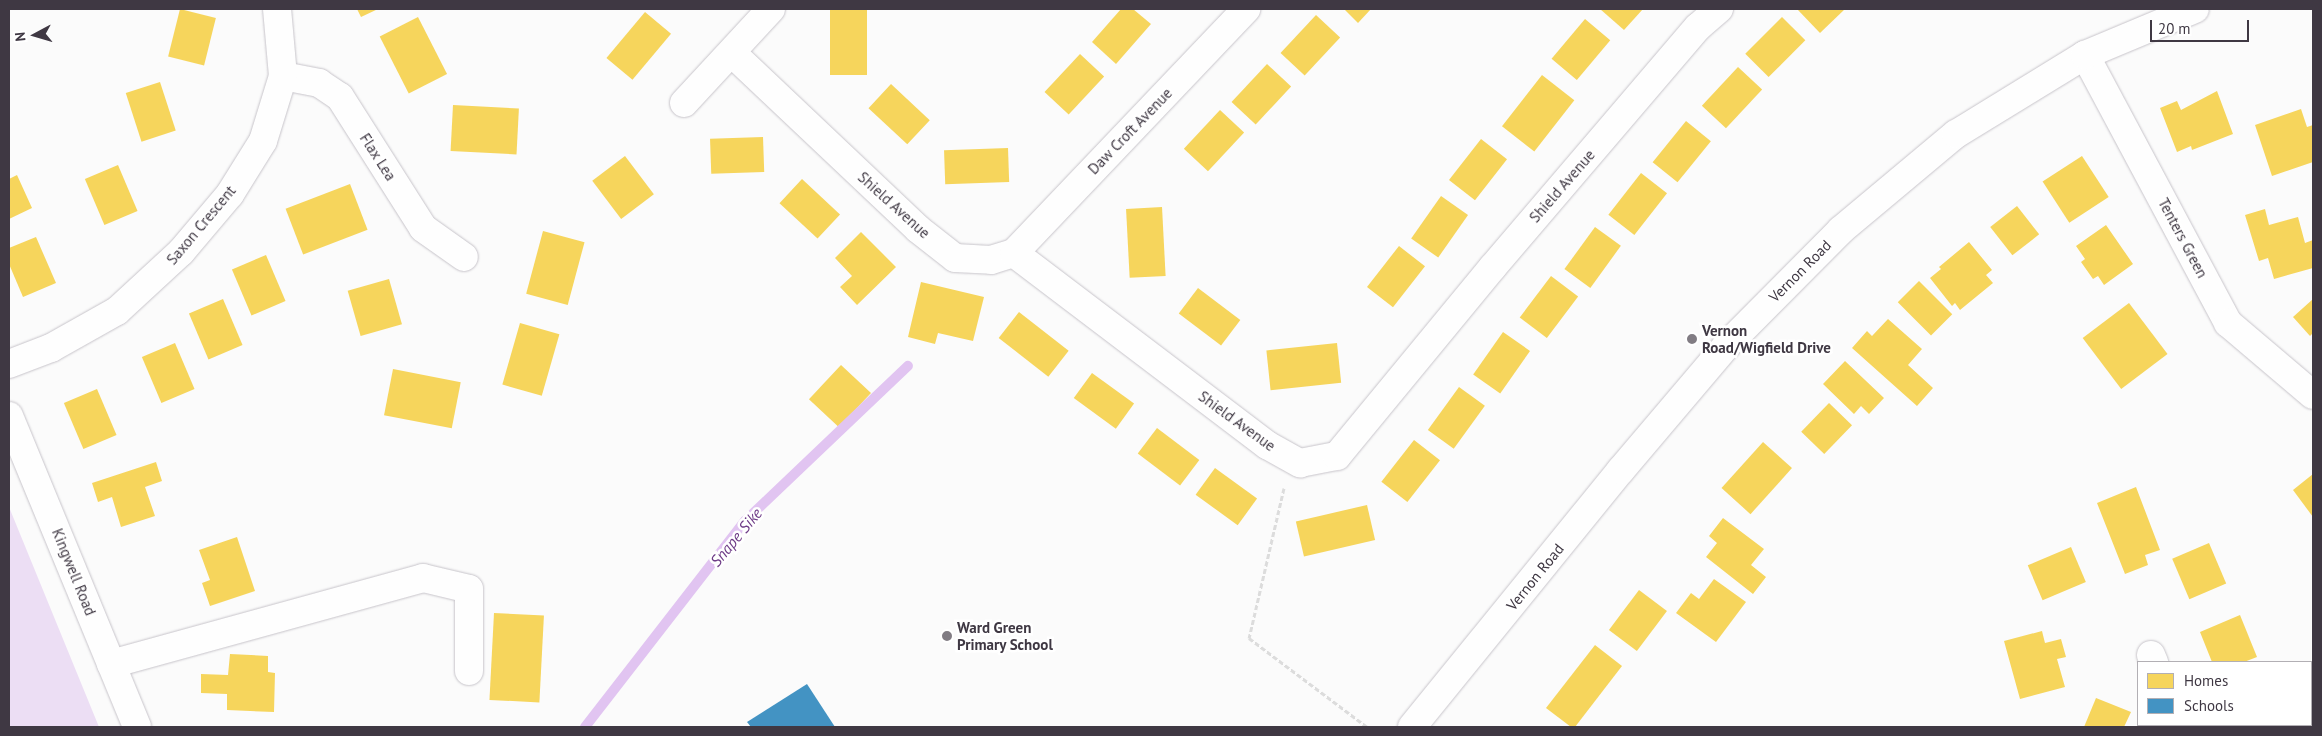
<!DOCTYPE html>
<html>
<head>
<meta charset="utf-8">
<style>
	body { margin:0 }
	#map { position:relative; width:2322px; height:736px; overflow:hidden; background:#fbfbfb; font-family:"PT Sans",sans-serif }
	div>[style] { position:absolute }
	.green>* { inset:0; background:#ecdef4 }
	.homes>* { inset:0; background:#f6d55c; transform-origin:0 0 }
	.schools>* { inset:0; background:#4393c3 }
	.stream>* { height:10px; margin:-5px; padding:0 5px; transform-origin:5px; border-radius:5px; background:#e1c4f1 }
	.path>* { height:3px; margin-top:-1.5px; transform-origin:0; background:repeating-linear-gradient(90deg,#dcdcdc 0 5px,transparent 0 7.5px) }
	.roads { filter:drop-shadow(0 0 1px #c7c4ca) drop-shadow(0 0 1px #c7c4ca) }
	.minor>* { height:28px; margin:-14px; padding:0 14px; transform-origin:14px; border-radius:14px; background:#fefefe }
	.dots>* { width:14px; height:14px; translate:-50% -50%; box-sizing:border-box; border:2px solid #fff; border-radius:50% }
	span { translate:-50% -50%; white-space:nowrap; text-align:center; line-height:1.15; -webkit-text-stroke:5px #fff; paint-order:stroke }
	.street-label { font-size:15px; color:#3f3843 }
	.poi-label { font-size:15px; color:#3f3843; font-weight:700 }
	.left { translate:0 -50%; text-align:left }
	.water-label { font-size:16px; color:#6e3c87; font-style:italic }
	.frame { position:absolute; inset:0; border:10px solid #3f3843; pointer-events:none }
	.legend { position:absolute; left:2137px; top:661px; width:175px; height:65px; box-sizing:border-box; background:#fff; border:1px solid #b2afb4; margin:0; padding:6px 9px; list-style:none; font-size:15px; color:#3f3843 }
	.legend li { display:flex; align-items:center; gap:10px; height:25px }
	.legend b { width:25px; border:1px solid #b2afb4 }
	.north { position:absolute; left:10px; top:10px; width:50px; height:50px; -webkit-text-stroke:4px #fff; paint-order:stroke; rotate:264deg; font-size:14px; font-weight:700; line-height:20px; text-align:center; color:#3f3843 }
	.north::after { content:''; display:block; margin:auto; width:18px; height:22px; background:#3f3843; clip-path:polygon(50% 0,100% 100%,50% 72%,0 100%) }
	.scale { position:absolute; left:2150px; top:20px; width:99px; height:22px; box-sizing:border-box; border:2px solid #3f3843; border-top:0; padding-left:6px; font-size:15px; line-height:18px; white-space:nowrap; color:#3f3843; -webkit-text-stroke:4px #fff; paint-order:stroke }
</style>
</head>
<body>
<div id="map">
	<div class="green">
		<i style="clip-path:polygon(9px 507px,99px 727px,9px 727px)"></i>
	</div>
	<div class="homes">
		<i style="left:180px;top:9px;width:37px;height:49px;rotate:14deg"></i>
		<i style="clip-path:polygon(357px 9px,378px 9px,361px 17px)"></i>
		<i style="left:830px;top:9px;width:37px;height:66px"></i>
		<i style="clip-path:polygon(1121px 9px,1133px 9px,1151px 24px,1116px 64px,1092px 42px)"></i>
		<i style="clip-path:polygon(1344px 9px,1371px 9px,1358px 23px)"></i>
		<i style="clip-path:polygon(1600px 9px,1643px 9px,1624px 30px)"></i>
		<i style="clip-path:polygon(1797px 9px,1845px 9px,1820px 33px)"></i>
		<i style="left:645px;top:12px;width:34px;height:60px;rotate:40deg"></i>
		<i style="left:1316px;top:15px;width:33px;height:52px;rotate:43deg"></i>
		<i style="left:418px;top:17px;width:64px;height:43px;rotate:63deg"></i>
		<i style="left:1782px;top:17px;width:33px;height:52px;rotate:45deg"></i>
		<i style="left:1585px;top:19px;width:33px;height:52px;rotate:40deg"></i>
		<i style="left:1080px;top:54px;width:33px;height:52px;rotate:43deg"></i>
		<i style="left:1267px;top:64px;width:33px;height:52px;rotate:43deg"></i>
		<i style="left:1738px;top:67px;width:33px;height:53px;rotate:43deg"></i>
		<i style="left:1542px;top:75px;width:41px;height:65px;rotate:38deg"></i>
		<i style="left:160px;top:82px;width:51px;height:36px;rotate:72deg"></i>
		<i style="left:891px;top:84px;width:53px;height:33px;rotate:43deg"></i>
		<i style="clip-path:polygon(2217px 91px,2233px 134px,2192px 150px,2191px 146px,2177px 152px,2160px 108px,2177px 101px,2181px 110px)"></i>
		<i style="left:453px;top:105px;width:66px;height:46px;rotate:3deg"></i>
		<i style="clip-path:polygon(2301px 109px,2307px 127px,2313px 125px,2313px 162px,2272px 176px,2255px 125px)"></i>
		<i style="left:1220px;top:110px;width:33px;height:53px;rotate:43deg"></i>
		<i style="left:1686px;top:121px;width:32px;height:53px;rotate:39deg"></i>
		<i style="left:763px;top:137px;width:35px;height:53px;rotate:88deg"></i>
		<i style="left:1481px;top:139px;width:33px;height:52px;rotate:38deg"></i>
		<i style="left:1008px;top:148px;width:34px;height:64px;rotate:88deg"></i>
		<i style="left:625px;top:156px;width:48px;height:41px;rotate:53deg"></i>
		<i style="left:2082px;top:156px;width:49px;height:47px;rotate:57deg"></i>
		<i style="left:118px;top:165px;width:50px;height:36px;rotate:67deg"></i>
		<i style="left:1641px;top:173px;width:33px;height:53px;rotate:38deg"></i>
		<i style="clip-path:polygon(17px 175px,32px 208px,9px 219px,9px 179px)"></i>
		<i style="left:802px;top:179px;width:52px;height:33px;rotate:43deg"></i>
		<i style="left:350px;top:184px;width:49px;height:69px;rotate:69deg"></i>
		<i style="left:1441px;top:196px;width:33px;height:52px;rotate:35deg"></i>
		<i style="left:2017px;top:206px;width:36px;height:34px;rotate:52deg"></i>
		<i style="left:1162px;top:207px;width:69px;height:36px;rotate:87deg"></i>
		<i style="clip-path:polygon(2265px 209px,2269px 225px,2298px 217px,2305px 243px,2313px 240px,2313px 268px,2274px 279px,2268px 258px,2259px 261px,2245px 215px)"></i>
		<i style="clip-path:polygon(2106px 225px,2133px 264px,2104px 285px,2098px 276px,2093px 279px,2081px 262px,2085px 259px,2076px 246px)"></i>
		<i style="left:1595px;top:227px;width:32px;height:52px;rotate:36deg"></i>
		<i style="left:543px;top:231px;width:43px;height:65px;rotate:15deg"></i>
		<i style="clip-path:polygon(861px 232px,896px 267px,857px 305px,840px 287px,852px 276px,835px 258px)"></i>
		<i style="clip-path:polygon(36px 237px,56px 283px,23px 297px,9px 264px,9px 248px)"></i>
		<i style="clip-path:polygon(1969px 242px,1992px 270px,1986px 275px,1993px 283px,1960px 310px,1955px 303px,1952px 306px,1930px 278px,1941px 269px,1939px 267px)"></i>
		<i style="left:1399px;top:246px;width:33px;height:52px;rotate:38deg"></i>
		<i style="left:266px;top:255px;width:50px;height:37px;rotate:67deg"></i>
		<i style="left:1551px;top:276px;width:34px;height:52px;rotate:37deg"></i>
		<i style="left:389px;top:279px;width:47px;height:43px;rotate:74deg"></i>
		<i style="left:1919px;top:281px;width:47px;height:30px;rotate:45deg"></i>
		<i style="clip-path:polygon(921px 282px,984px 297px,973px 341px,938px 333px,935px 344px,908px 337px)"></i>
		<i style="left:1198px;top:288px;width:53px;height:32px;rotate:37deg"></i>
		<i style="left:223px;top:299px;width:50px;height:37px;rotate:67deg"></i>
		<i style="clip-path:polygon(2313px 299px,2313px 333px,2310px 336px,2293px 317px)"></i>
		<i style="left:2129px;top:303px;width:64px;height:58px;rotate:53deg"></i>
		<i style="left:1019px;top:312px;width:63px;height:33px;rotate:38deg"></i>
		<i style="clip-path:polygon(1888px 319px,1922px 349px,1908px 365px,1933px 388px,1917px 406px,1852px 348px,1867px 331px,1872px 336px)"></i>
		<i style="left:520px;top:323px;width:41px;height:64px;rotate:16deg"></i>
		<i style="left:1503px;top:332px;width:33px;height:52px;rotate:35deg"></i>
		<i style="left:175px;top:343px;width:50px;height:36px;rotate:67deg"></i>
		<i style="left:1337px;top:343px;width:40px;height:71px;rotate:84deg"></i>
		<i style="clip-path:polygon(1845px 361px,1884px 398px,1869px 414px,1861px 406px,1854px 414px,1823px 384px)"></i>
		<i style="left:841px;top:365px;width:41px;height:47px;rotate:43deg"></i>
		<i style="left:393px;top:369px;width:69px;height:47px;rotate:11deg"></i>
		<i style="left:1092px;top:373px;width:52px;height:31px;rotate:36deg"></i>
		<i style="left:1459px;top:387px;width:32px;height:53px;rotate:36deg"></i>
		<i style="left:97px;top:389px;width:50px;height:36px;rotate:67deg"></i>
		<i style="left:1829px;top:403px;width:32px;height:40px;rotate:44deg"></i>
		<i style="left:1157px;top:428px;width:53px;height:32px;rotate:37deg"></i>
		<i style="left:1414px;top:440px;width:33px;height:53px;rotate:38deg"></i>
		<i style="left:1763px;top:442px;width:39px;height:62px;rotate:42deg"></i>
		<i style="clip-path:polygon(156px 462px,162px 481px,145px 487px,155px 516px,121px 527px,112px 497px,98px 502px,92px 483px)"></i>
		<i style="left:1215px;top:468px;width:52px;height:33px;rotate:36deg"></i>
		<i style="clip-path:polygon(2313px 474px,2313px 517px,2293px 490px)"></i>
		<i style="clip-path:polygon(2136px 487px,2160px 550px,2145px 555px,2148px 565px,2125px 574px,2097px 503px)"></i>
		<i style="left:1367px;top:505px;width:36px;height:73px;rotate:77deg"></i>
		<i style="clip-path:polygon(1723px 518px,1764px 549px,1751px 565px,1766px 577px,1753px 594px,1706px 557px,1717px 543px,1709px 536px)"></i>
		<i style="clip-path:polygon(237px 537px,255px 591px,210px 606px,202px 583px,210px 580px,199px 550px)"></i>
		<i style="left:2209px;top:543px;width:44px;height:40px;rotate:67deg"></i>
		<i style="left:2071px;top:547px;width:38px;height:47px;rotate:67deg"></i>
		<i style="clip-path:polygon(1714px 579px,1746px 602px,1716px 642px,1676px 613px,1691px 593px,1699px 599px)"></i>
		<i style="left:1639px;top:590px;width:35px;height:50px;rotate:37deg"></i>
		<i style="left:494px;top:613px;width:50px;height:87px;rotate:3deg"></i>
		<i style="clip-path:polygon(2240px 615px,2257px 657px,2244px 662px,2212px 662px,2200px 632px)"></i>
		<i style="clip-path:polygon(2042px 631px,2045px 643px,2061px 639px,2066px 657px,2057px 659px,2065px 687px,2020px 699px,2004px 641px)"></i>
		<i style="clip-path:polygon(1595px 645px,1622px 666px,1575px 727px,1571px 727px,1546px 708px)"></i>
		<i style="clip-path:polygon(230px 654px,268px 656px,268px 672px,275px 673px,274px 712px,227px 710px,227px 694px,201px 693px,201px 674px,228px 675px)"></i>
		<i style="clip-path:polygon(2311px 677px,2313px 714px,2311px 715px)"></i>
		<i style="clip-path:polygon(2096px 698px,2131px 712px,2124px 727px,2084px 727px)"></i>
		<i style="clip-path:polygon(2238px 725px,2286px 725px,2239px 727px)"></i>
	</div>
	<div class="schools">
		<i style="clip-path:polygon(807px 684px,835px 727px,751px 727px,747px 722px)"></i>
	</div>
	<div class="stream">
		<i style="left:585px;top:727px;width:261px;rotate:-52.2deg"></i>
		<i style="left:745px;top:521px;width:225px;rotate:-43.6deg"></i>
	</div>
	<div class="path">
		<i style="left:1284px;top:488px;width:154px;rotate:103.1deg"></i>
		<i style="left:1249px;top:638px;width:148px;rotate:37deg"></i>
	</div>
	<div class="roads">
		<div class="minor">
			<i style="left:732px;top:53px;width:256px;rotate:43.4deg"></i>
			<i style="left:918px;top:229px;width:47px;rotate:38.1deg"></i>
			<i style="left:955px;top:258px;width:36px;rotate:3deg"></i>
			<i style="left:991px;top:260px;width:24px;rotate:-17deg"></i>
			<i style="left:1014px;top:253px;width:337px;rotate:-46.4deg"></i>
			<i style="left:2085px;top:55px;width:304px;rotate:61.9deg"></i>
			<i style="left:2228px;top:323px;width:111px;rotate:40.3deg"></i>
			<i style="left:283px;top:76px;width:37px;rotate:11deg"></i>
			<i style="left:319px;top:83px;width:25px;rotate:34deg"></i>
			<i style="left:340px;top:97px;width:155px;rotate:57.6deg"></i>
			<i style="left:423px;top:228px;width:50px;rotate:35.3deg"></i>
			<i style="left:684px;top:103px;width:128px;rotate:-47.2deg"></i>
			<i style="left:1014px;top:253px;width:318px;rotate:37.2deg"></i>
			<i style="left:1267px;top:445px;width:38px;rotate:29deg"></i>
			<i style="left:1300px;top:463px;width:38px;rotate:-11deg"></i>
			<i style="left:1337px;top:456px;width:244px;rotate:-50.5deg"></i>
			<i style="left:1492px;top:268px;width:317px;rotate:-49.5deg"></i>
			<i style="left:1698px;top:27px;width:28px;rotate:-41deg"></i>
			<i style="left:9px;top:364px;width:45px;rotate:-20.9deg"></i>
			<i style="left:51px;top:348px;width:76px;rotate:-29.3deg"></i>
			<i style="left:117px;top:311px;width:87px;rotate:-42.7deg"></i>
			<i style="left:181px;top:252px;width:76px;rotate:-49.8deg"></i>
			<i style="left:230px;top:194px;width:62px;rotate:-58.1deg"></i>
			<i style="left:263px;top:141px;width:68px;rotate:-72.9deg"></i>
			<i style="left:283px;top:76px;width:67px;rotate:-95.1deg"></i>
			<i style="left:9px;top:416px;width:336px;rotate:67.6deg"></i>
			<i style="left:2151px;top:655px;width:8px;rotate:67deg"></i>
			<i style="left:111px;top:664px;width:324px;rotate:-15.4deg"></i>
			<i style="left:423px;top:578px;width:47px;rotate:13.4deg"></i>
			<i style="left:469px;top:589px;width:82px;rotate:90deg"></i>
			<i style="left:1412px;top:727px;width:331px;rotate:-50.9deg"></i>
			<i style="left:1621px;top:470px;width:162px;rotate:-49.7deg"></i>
			<i style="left:1726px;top:346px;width:163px;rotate:-45.2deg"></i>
			<i style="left:1841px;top:230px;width:150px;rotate:-39.9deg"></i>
			<i style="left:1956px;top:134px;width:151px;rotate:-31.5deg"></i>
			<i style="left:2085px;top:55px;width:119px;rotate:-22.7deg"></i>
			<i style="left:2171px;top:727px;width:2px;rotate:-63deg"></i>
		</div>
	</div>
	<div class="dots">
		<i style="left:1692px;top:339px;background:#817c83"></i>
		<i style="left:947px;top:636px;background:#817c83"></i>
	</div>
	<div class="street-label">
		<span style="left:1130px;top:131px;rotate:-46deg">Daw Croft Avenue</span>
		<span style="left:378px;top:157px;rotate:57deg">Flax Lea</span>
		<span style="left:1562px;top:186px;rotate:-49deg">Shield Avenue</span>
		<span style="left:894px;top:205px;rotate:42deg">Shield Avenue</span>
		<span style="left:201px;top:225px;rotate:-50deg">Saxon Crescent</span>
		<span style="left:2183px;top:238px;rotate:62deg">Tenters Green</span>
		<span style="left:1800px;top:271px;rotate:-45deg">Vernon Road</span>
		<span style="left:1237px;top:421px;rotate:36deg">Shield Avenue</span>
		<span style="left:74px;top:572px;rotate:68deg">Kingwell Road</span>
		<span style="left:1535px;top:577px;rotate:-51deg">Vernon Road</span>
	</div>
	<div class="poi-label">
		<span class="left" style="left:1702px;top:339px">Vernon<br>Road/Wigfield Drive</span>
		<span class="left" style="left:957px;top:636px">Ward Green<br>Primary School</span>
	</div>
	<div class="water-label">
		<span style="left:736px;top:537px;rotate:-50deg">Snape Sike</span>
	</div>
	<div class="frame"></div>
	<ul class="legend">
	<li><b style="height:14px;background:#f6d55c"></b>Homes</li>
	<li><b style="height:14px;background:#4393c3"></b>Schools</li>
	</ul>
	<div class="north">N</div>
	<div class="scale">20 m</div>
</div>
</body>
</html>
